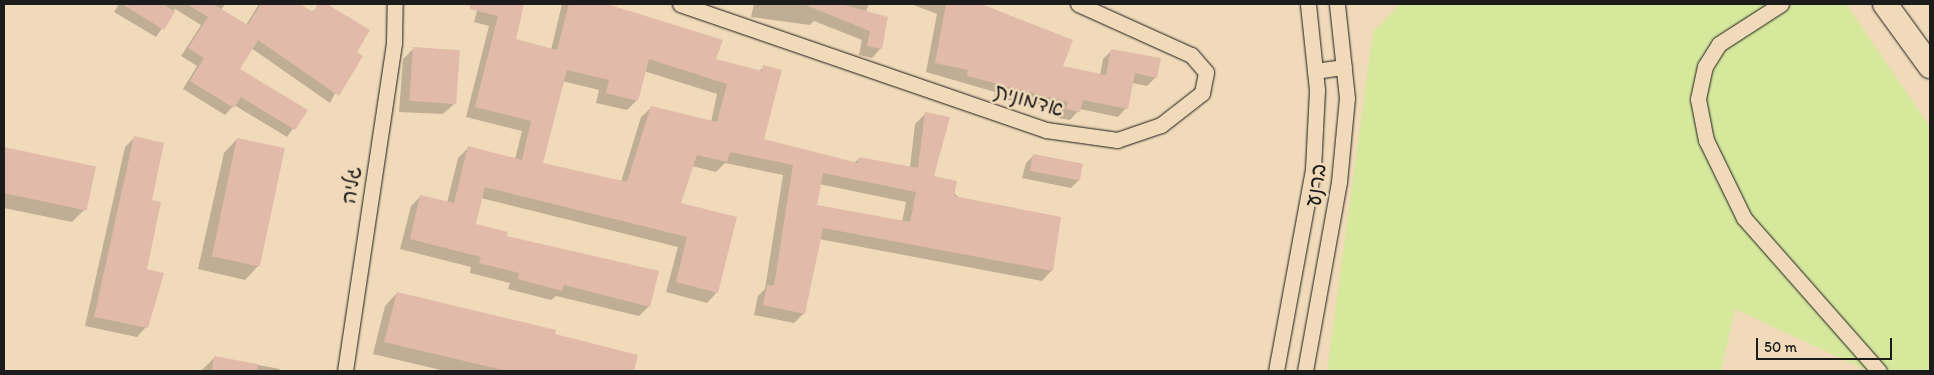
<!DOCTYPE html>
<html>
<head>
<meta charset="utf-8">
<style>
	body { margin:0 }
	#map { position:relative; width:1934px; height:375px; overflow:hidden; background:#f0dab9; font-family:Itim,"Playpen Sans Hebrew",sans-serif }
	div>[style] { position:absolute }
	.green>* { inset:0; background:#d5e89c }
	.shadow>* { inset:0; background:#0003 }
	.building>* { inset:0; background:#e2baaa; transform-origin:0 0 }
	.roads { filter:drop-shadow(0 0 1px #1c1c1c) drop-shadow(0 0 1px #1c1c1c) }
	.minor>* { height:15px; margin:-7.5px; padding:0 7.5px; transform-origin:7.5px; border-radius:7.5px; background:#f0dab9 }
	.primary>* { height:24px; margin:-12px; padding:0 12px; transform-origin:12px; border-radius:12px; background:#f0dab9 }
	span { translate:-50% -50%; white-space:nowrap; text-align:center; line-height:1.15; -webkit-text-stroke:5px #f0dab9; paint-order:stroke }
	.street-label { font-size:21px; color:#1c1c1c }
	.frame { position:absolute; inset:0; border:5px solid #1c1c1c; pointer-events:none }
	.scale { position:absolute; left:1756px; top:338px; width:136px; height:22px; box-sizing:border-box; border:2px solid #1c1c1c; border-top:0; padding-left:6px; font-size:15px; line-height:18px; white-space:nowrap; color:#1c1c1c; -webkit-text-stroke:4px #f0dab9; paint-order:stroke }
</style>
</head>
<body>
<div id="map">
	<div class="green">
		<i style="clip-path:polygon(1400px 4px,1846px 4px,1930px 127px,1930px 371px,1868px 371px,1735px 309px,1721px 371px,1327px 371px,1373px 32px)"></i>
	</div>
	<div class="shadow">
		<i style="clip-path:polygon(119px 4px,225px 4px,221px 10px,246px 25px,259px 4px,298px 4px,311px 12px,325px 4px,368px 30px,330px 103px,251px 48px,239px 69px,306px 110px,287px 137px,234px 105px,225px 115px,183px 89px,197px 66px,181px 56px,201px 25px,175px 9px,156px 37px,114px 12px)"></i>
		<i style="clip-path:polygon(evenodd,479px 4px,523px 4px,514px 40px,551px 50px,562px 4px,605px 4px,715px 60px,759px 71px,764px 67px,763px 140px,854px 163px,860px 158px,910px 167px,915px 124px,925px 114px,933px 177px,1052px 270px,1042px 281px,819px 239px,804px 313px,794px 323px,754px 315px,758px 296px,765px 289px,783px 175px,725px 163px,716px 172px,692px 166px,680px 204px,717px 292px,707px 303px,666px 292px,678px 247px,481px 198px,475px 225px,649px 306px,639px 316px,556px 296px,551px 300px,508px 289px,510px 283px,470px 273px,471px 267px,400px 249px,411px 206px,421px 196px,447px 203px,458px 158px,468px 148px,515px 159px,522px 131px,466px 117px,489px 26px,474px 22px,479px 4px,644px 71px,717px 94px,711px 122px,652px 107px,641px 117px,621px 182px,542px 164px,562px 81px,599px 90px,596px 103px,627px 110px,637px 100px,644px 71px,479px 4px,819px 184px,906px 202px,902px 222px,815px 206px,819px 184px)"></i>
		<i style="clip-path:polygon(754px 4px,869px 4px,865px 14px,886px 18px,880px 49px,872px 58px,859px 55px,862px 40px,814px 21px,810px 25px,751px 17px)"></i>
		<i style="clip-path:polygon(911px 4px,978px 4px,1072px 40px,1061px 67px,1100px 75px,1103px 59px,1112px 50px,1156px 77px,1147px 86px,1132px 83px,1126px 108px,1118px 117px,1080px 109px,1070px 120px,1058px 118px,1060px 111px,994px 97px,995px 92px,926px 72px,937px 14px)"></i>
		<i style="clip-path:polygon(414px 48px,455px 103px,443px 114px,399px 112px,403px 59px)"></i>
		<i style="clip-path:polygon(134px 138px,151px 201px,145px 270px,163px 274px,146px 327px,137px 337px,85px 326px,125px 147px)"></i>
		<i style="clip-path:polygon(237px 139px,258px 266px,245px 280px,198px 269px,224px 153px)"></i>
		<i style="clip-path:polygon(4px 149px,94px 167px,86px 208px,72px 222px,4px 208px)"></i>
		<i style="clip-path:polygon(1033px 156px,1079px 180px,1071px 188px,1022px 178px,1026px 163px)"></i>
		<i style="clip-path:polygon(397px 293px,636px 356px,632px 371px,445px 371px,373px 354px,385px 306px)"></i>
		<i style="clip-path:polygon(215px 357px,280px 369px,279px 371px,201px 371px)"></i>
	</div>
	<div class="building">
		<i style="clip-path:polygon(122px 4px,163px 4px,175px 12px,164px 30px)"></i>
		<i style="clip-path:polygon(187px 4px,213px 4px,248px 25px,261px 4px,300px 4px,313px 12px,318px 4px,327px 4px,370px 30px,357px 52px,363px 56px,339px 96px,258px 40px,240px 69px,308px 110px,295px 130px,241px 97px,234px 108px,190px 81px,204px 58px,188px 48px,208px 17px)"></i>
		<i style="clip-path:polygon(evenodd,470px 4px,524px 4px,516px 39px,557px 50px,569px 4px,607px 4px,723px 40px,716px 59px,762px 71px,763px 65px,782px 70px,764px 139px,858px 163px,859px 157px,918px 168px,925px 112px,950px 117px,934px 176px,957px 181px,954px 196px,1061px 217px,1053px 271px,823px 228px,805px 314px,763px 305px,767px 285px,774px 286px,793px 165px,730px 152px,727px 162px,697px 155px,681px 203px,737px 217px,718px 293px,676px 282px,687px 237px,485px 187px,476px 224px,508px 232px,507px 236px,659px 271px,650px 307px,564px 285px,562px 291px,518px 279px,519px 273px,479px 263px,481px 257px,410px 239px,420px 195px,454px 203px,468px 146px,522px 160px,531px 121px,475px 107px,498px 16px,470px 9px,470px 4px,649px 59px,727px 84px,717px 122px,651px 106px,627px 182px,543px 163px,567px 70px,609px 80px,606px 93px,638px 101px,649px 59px,470px 4px,823px 173px,916px 192px,910px 222px,817px 205px,823px 173px)"></i>
		<i style="clip-path:polygon(803px 4px,841px 4px,888px 17px,882px 49px,867px 46px,870px 31px)"></i>
		<i style="clip-path:polygon(946px 4px,981px 4px,1073px 40px,1063px 66px,1106px 75px,1111px 49px,1161px 58px,1157px 78px,1135px 73px,1128px 109px,1083px 100px,1080px 112px,1066px 109px,1068px 102px,967px 76px,968px 70px,935px 63px)"></i>
		<i style="left:413px;top:47px;width:47px;height:54px;rotate:4deg"></i>
		<i style="clip-path:polygon(134px 136px,164px 143px,152px 200px,161px 202px,147px 269px,164px 273px,148px 328px,94px 317px)"></i>
		<i style="left:237px;top:138px;width:49px;height:121px;rotate:12deg"></i>
		<i style="left:4px;top:147px;width:94px;height:45px;rotate:12deg"></i>
		<i style="left:1033px;top:154px;width:51px;height:17px;rotate:11deg"></i>
		<i style="clip-path:polygon(397px 292px,556px 330px,555px 334px,638px 355px,634px 371px,507px 371px,384px 342px)"></i>
		<i style="clip-path:polygon(214px 356px,258px 364px,257px 371px,212px 371px)"></i>
	</div>
	<div class="roads">
		<div class="minor">
			<i style="left:680px;top:4px;width:387px;rotate:19deg"></i>
			<i style="left:1046px;top:130px;width:72px;rotate:8deg"></i>
			<i style="left:1117px;top:140px;width:46px;rotate:-18.8deg"></i>
			<i style="left:1161px;top:125px;width:52px;rotate:-38deg"></i>
			<i style="left:1202px;top:93px;width:21px;rotate:-79deg"></i>
			<i style="left:1206px;top:72px;width:23px;rotate:-131deg"></i>
			<i style="left:1191px;top:55px;width:124px;rotate:-155.7deg"></i>
			<i style="left:1781px;top:4px;width:74px;rotate:147.2deg"></i>
			<i style="left:1719px;top:44px;width:26px;rotate:122deg"></i>
			<i style="left:1705px;top:66px;width:34px;rotate:102deg"></i>
			<i style="left:1698px;top:99px;width:42px;rotate:79deg"></i>
			<i style="left:1706px;top:140px;width:87px;rotate:64deg"></i>
			<i style="left:1744px;top:218px;width:204px;rotate:48.6deg"></i>
			<i style="left:1315px;top:71px;width:29px;rotate:-8deg"></i>
			<i style="left:345px;top:371px;width:332px;rotate:-81.5deg"></i>
			<i style="left:394px;top:43px;width:39px;rotate:-89deg"></i>
			<i style="left:1276px;top:371px;width:205px;rotate:-79.6deg"></i>
			<i style="left:1313px;top:169px;width:79px;rotate:-87.1deg"></i>
			<i style="left:1317px;top:90px;width:86px;rotate:-96deg"></i>
			<i style="left:1305px;top:371px;width:192px;rotate:-79.8deg"></i>
			<i style="left:1339px;top:182px;width:84px;rotate:-84.6deg"></i>
			<i style="left:1347px;top:98px;width:95px;rotate:-96.1deg"></i>
		</div>
		<div class="primary">
			<i style="left:1885px;top:4px;width:77px;rotate:54deg"></i>
		</div>
	</div>
	<div class="street-label">
		<span style="left:1029px;top:100px;rotate:16deg">אדמונית</span>
		<span style="left:351px;top:185px;rotate:-81deg">גליה</span>
		<span style="left:1316px;top:185px;rotate:-82deg">ברנע</span>
	</div>
	<div class="frame"></div>
	<div class="scale">50 m</div>
</div>
</body>
</html>
